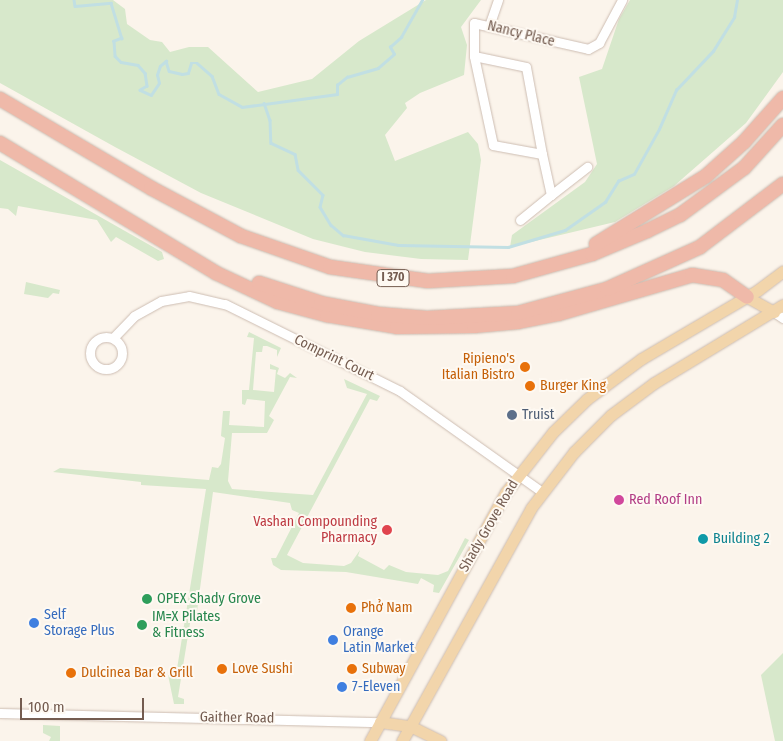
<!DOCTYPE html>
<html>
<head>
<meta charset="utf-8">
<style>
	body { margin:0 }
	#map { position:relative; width:783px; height:741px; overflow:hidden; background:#fbf4eb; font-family:"Fira Sans Condensed",sans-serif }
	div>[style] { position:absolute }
	.green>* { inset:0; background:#d7e8cb }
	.stream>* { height:2.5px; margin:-1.25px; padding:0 1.25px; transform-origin:1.25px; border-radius:1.25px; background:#c1dfe3 }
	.roads { filter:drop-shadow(0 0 1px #cdbdb2) drop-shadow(0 0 1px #cdbdb2) }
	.minor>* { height:9px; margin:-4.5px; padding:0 4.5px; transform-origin:4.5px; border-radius:4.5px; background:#fff }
	.minor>.ring { margin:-4.5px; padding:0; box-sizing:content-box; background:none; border:9px solid #fff; border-radius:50% }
	.major>* { height:11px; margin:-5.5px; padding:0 5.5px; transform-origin:5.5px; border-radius:5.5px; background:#f2d5ab }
	.highway>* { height:14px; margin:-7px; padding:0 7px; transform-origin:7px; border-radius:7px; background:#efb9a9 }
	.dots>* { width:14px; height:14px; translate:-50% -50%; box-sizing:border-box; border:2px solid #fef9f2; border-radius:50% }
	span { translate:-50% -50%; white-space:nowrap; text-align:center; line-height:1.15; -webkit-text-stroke:4px #fef9f2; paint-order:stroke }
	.shield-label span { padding:1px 4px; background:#fef9f2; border:1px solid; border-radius:4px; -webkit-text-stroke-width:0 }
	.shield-label { font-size:12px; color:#745c50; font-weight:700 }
	.street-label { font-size:14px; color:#745c50 }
	.food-label { font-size:14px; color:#c56008 }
	.right { translate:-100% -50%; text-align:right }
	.left { translate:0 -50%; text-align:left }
	.service-label { font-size:14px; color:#4e5e75 }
	.hotel-label { font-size:14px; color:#b23c85 }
	.health-label { font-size:14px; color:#be3a42 }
	.culture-label { font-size:14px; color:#0d838f }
	.leisure-label { font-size:14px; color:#27864d }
	.shop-label { font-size:14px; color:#366cbe }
	.scale { position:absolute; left:20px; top:698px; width:124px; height:22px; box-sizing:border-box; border:2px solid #745c50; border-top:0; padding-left:6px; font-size:15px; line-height:18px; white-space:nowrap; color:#745c50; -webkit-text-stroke:4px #fef9f2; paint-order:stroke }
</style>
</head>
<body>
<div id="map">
	<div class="green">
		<i style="clip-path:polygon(0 0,113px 0,125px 9px,127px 24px,150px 40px,162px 42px,170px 52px,189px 47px,208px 47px,258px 92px,312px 79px,359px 41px,426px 0,481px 0,461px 27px,467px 45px,464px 75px,420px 93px,405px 103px,407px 108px,385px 135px,395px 161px,468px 132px,478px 144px,481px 160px,468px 260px,421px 259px,365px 252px,313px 239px,201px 193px,115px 147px,0 83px)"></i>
		<i style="clip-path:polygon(630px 0,783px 0,783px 72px,746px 123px,674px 186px,615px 222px,510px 247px,512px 235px,585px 182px,597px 164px,579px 77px,602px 69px,619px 19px)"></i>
		<i style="clip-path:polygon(0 160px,162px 252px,164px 259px,158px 261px,116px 237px,111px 242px,97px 220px,18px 206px,16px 216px,8px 209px,0 208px)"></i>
		<i style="clip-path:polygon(26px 282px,60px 290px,59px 294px,53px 293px,48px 298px,24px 294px)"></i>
		<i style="clip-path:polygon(249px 332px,281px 348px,277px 357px,277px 350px,267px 346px,263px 346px,262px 352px,256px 352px,253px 390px,274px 392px,276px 370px,270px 369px,270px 364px,279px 368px,277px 374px,285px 378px,290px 373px,297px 378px,290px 377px,269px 416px,274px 420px,267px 433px,232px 433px,228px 481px,232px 489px,313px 495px,367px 394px,347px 388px,344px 379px,380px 396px,377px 401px,370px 399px,287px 555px,303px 563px,344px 566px,351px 563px,360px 550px,358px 556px,384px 570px,389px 565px,406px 572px,438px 575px,448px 571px,465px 538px,469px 540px,439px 593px,433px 592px,434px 585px,421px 578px,418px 584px,346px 572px,281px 570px,273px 565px,271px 558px,276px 558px,299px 513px,292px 510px,290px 503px,213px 492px,197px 611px,192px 611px,178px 697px,184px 699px,184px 704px,174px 704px,168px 675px,176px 675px,206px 489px,141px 485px,141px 482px,53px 472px,60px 468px,209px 480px,212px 467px,218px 468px,221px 464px,225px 438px,221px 436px,223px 411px,230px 411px,229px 425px,264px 427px,265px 401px,247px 399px,245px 405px,242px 404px,242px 390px,249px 390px,254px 338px,247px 337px)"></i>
		<i style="clip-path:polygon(783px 653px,783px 741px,775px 741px,761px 675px)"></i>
		<i style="clip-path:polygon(43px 725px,60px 726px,60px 741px,49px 741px,51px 737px,43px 733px)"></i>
	</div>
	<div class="stream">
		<i style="left:74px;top:0;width:6px;rotate:81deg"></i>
		<i style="left:75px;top:6px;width:36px;rotate:-5deg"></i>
		<i style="left:111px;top:3px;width:37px;rotate:73deg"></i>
		<i style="left:122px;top:38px;width:9px;rotate:159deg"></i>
		<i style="left:114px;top:41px;width:15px;rotate:86deg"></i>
		<i style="left:115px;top:56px;width:8px;rotate:45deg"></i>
		<i style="left:121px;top:62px;width:17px;rotate:10deg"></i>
		<i style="left:138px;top:65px;width:11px;rotate:49deg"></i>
		<i style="left:145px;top:73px;width:13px;rotate:81deg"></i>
		<i style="left:147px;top:86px;width:8px;rotate:150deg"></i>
		<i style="left:140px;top:90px;width:12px;rotate:24deg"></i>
		<i style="left:151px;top:95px;width:14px;rotate:-56deg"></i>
		<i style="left:159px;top:83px;width:8px;rotate:-104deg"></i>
		<i style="left:157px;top:75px;width:9px;rotate:-72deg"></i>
		<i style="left:160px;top:66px;width:8px;rotate:-40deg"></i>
		<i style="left:166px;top:61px;width:10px;rotate:73deg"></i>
		<i style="left:169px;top:71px;width:13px;rotate:13deg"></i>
		<i style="left:182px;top:74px;width:6px;rotate:-9deg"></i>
		<i style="left:188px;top:73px;width:10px;rotate:-73deg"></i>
		<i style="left:191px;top:63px;width:6px"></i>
		<i style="left:197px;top:63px;width:20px;rotate:41deg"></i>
		<i style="left:212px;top:76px;width:19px;rotate:69deg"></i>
		<i style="left:219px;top:94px;width:26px;rotate:29deg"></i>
		<i style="left:242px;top:107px;width:96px;rotate:-7.8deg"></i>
		<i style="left:337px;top:94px;width:9px;rotate:-90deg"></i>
		<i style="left:337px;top:85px;width:13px;rotate:-39deg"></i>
		<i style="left:347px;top:77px;width:32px;rotate:-16deg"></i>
		<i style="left:378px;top:68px;width:21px;rotate:-41deg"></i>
		<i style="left:394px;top:54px;width:8px;rotate:-120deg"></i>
		<i style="left:390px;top:47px;width:15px;rotate:-42deg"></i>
		<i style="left:401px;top:37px;width:43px;rotate:-60.4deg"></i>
		<i style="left:264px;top:103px;width:18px;rotate:71deg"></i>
		<i style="left:270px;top:120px;width:23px;rotate:88deg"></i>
		<i style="left:271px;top:143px;width:26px;rotate:25deg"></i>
		<i style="left:295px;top:154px;width:16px;rotate:79deg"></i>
		<i style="left:298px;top:170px;width:35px;rotate:45deg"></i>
		<i style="left:323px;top:195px;width:12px;rotate:104deg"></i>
		<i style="left:320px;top:207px;width:21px;rotate:59deg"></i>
		<i style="left:331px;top:225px;width:16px;rotate:40deg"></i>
		<i style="left:343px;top:235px;width:56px;rotate:10.3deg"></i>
		<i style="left:398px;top:245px;width:110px;rotate:1deg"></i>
		<i style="left:508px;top:247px;width:59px;rotate:-16.6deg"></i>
		<i style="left:565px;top:230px;width:49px;rotate:-35deg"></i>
		<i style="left:605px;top:202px;width:25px;rotate:-58deg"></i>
		<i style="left:618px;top:181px;width:17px;rotate:-24deg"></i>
		<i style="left:634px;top:174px;width:51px;rotate:-60.9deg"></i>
		<i style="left:659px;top:129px;width:43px;rotate:-66.4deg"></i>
		<i style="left:676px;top:90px;width:54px;rotate:-46.5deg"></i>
		<i style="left:713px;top:51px;width:40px;rotate:-58deg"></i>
		<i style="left:734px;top:17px;width:17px;rotate:-80deg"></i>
	</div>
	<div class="roads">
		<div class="minor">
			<i style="left:489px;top:26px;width:28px;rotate:-71deg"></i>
			<i style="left:474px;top:56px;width:53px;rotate:11.9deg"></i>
			<i style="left:526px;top:67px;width:88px;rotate:79.6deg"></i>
			<i style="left:542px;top:154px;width:50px;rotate:-169.6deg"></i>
			<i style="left:493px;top:145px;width:91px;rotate:-102.1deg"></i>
			<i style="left:474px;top:56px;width:33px;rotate:-90deg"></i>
			<i style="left:474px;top:23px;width:117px;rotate:12.8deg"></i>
			<i style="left:588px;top:49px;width:13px;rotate:-29deg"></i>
			<i style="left:599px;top:43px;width:49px;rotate:-61.9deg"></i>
			<i style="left:551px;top:195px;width:46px;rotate:-37.9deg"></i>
			<i style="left:520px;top:220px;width:40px;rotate:-39deg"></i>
			<i style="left:551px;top:195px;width:42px;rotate:-102.4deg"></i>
			<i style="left:774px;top:312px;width:11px;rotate:34deg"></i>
			<i class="ring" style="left:90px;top:337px;width:23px;height:23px"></i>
			<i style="left:113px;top:338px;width:30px;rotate:-46deg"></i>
			<i style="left:134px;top:316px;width:31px;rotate:-29deg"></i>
			<i style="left:161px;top:301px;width:28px;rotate:-10deg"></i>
			<i style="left:189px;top:296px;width:37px;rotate:13deg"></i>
			<i style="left:225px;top:304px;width:195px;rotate:26.4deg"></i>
			<i style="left:400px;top:391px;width:174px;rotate:35.4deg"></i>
			<i style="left:0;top:713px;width:380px;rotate:1.4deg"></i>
		</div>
		<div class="major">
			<i style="left:747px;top:297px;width:31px;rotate:29deg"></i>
			<i style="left:380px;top:722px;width:30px;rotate:8deg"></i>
			<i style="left:410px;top:726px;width:34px;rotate:26deg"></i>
			<i style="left:370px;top:741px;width:284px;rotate:-61.4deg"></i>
			<i style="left:506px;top:492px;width:76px;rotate:-51.9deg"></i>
			<i style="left:553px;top:432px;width:47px;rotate:-44.1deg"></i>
			<i style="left:587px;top:399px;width:67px;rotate:-36.5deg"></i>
			<i style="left:641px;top:359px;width:136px;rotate:-30.5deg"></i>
			<i style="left:758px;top:290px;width:31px;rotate:-37deg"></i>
			<i style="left:402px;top:741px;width:266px;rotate:-61deg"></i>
			<i style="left:531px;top:508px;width:71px;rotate:-52.5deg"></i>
			<i style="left:574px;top:452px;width:52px;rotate:-45deg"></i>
			<i style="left:611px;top:415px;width:54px;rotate:-36.7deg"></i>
			<i style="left:654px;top:383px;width:151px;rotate:-31.2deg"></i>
		</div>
		<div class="highway">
			<i style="left:0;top:99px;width:175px;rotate:30.5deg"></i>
			<i style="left:151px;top:188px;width:102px;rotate:28.1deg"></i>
			<i style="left:241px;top:236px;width:94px;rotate:19.2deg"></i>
			<i style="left:330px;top:267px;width:99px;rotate:8.1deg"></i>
			<i style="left:428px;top:281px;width:85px;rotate:-3.4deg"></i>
			<i style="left:513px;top:276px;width:82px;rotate:-15.6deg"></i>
			<i style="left:592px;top:254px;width:60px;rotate:-22.7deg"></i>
			<i style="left:647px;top:231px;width:37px;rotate:-26deg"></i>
			<i style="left:680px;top:215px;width:79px;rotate:-36.3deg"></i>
			<i style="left:744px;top:168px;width:58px;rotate:-47.8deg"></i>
			<i style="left:0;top:143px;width:252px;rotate:31deg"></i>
			<i style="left:216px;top:273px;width:68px;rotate:25.1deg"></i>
			<i style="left:278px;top:302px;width:51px;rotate:14.9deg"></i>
			<i style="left:327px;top:315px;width:71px;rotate:9.7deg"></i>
			<i style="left:397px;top:327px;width:77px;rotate:-0.7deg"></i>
			<i style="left:474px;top:326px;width:44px;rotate:-5.2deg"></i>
			<i style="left:518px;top:322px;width:41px;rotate:-11.3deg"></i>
			<i style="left:558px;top:314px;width:140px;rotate:-16.2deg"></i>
			<i style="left:692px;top:275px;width:31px;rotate:9deg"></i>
			<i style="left:723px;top:280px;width:29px;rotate:35deg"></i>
			<i style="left:596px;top:244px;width:129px;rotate:-31.7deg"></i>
			<i style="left:706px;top:176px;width:51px;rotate:-41.8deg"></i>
			<i style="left:744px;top:142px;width:59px;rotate:-48.4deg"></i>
			<i style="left:259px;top:283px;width:65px;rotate:17.9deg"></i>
			<i style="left:321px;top:303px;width:58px;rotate:10.9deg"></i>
			<i style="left:378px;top:314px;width:49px;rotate:4.7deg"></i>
			<i style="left:427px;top:318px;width:91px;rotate:-3.1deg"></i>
			<i style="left:518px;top:313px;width:92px;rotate:-15.1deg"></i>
			<i style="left:607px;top:289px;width:102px;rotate:-24.3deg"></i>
			<i style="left:700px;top:247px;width:104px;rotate:-37.2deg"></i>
		</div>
	</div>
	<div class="dots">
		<i style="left:525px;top:367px;background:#e8710a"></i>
		<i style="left:530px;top:386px;background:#e8710a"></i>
		<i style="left:512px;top:415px;background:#5c6f8a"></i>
		<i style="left:619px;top:500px;background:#d1479c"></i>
		<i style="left:387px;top:530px;background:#e0444e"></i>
		<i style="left:703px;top:539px;background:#0f9aa8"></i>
		<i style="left:147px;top:599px;background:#2e9e5b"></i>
		<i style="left:351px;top:608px;background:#e8710a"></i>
		<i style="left:34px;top:623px;background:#3f7fe0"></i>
		<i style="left:142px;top:625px;background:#2e9e5b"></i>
		<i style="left:333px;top:640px;background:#3f7fe0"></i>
		<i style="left:222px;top:669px;background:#e8710a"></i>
		<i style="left:352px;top:669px;background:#e8710a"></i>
		<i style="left:71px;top:673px;background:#e8710a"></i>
		<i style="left:342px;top:687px;background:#3f7fe0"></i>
	</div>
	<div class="shield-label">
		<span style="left:393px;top:278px">I 370</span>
	</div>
	<div class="street-label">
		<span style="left:521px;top:34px;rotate:14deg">Nancy Place</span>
		<span style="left:334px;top:358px;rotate:26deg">Comprint Court</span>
		<span style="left:489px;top:526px;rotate:-60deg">Shady Grove Road</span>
		<span style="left:237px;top:718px;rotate:1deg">Gaither Road</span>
	</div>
	<div class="food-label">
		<span class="right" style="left:515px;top:367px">Ripieno's<br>Italian Bistro</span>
		<span class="left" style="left:540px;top:386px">Burger King</span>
		<span class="left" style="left:361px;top:608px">Phở Nam</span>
		<span class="left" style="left:232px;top:669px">Love Sushi</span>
		<span class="left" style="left:362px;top:669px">Subway</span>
		<span class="left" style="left:81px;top:673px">Dulcinea Bar &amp; Grill</span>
	</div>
	<div class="service-label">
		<span class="left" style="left:522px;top:415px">Truist</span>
	</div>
	<div class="hotel-label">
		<span class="left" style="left:629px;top:500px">Red Roof Inn</span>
	</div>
	<div class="health-label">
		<span class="right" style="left:377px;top:530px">Vashan Compounding<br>Pharmacy</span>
	</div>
	<div class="culture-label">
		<span class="left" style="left:713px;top:539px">Building 2</span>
	</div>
	<div class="leisure-label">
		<span class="left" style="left:157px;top:599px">OPEX Shady Grove</span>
		<span class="left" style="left:152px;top:625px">IM=X Pilates<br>&amp; Fitness</span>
	</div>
	<div class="shop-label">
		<span class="left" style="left:44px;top:623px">Self<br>Storage Plus</span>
		<span class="left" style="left:343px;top:640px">Orange<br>Latin Market</span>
		<span class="left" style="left:352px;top:687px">7-Eleven</span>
	</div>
	<div class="scale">100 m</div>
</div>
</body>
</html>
